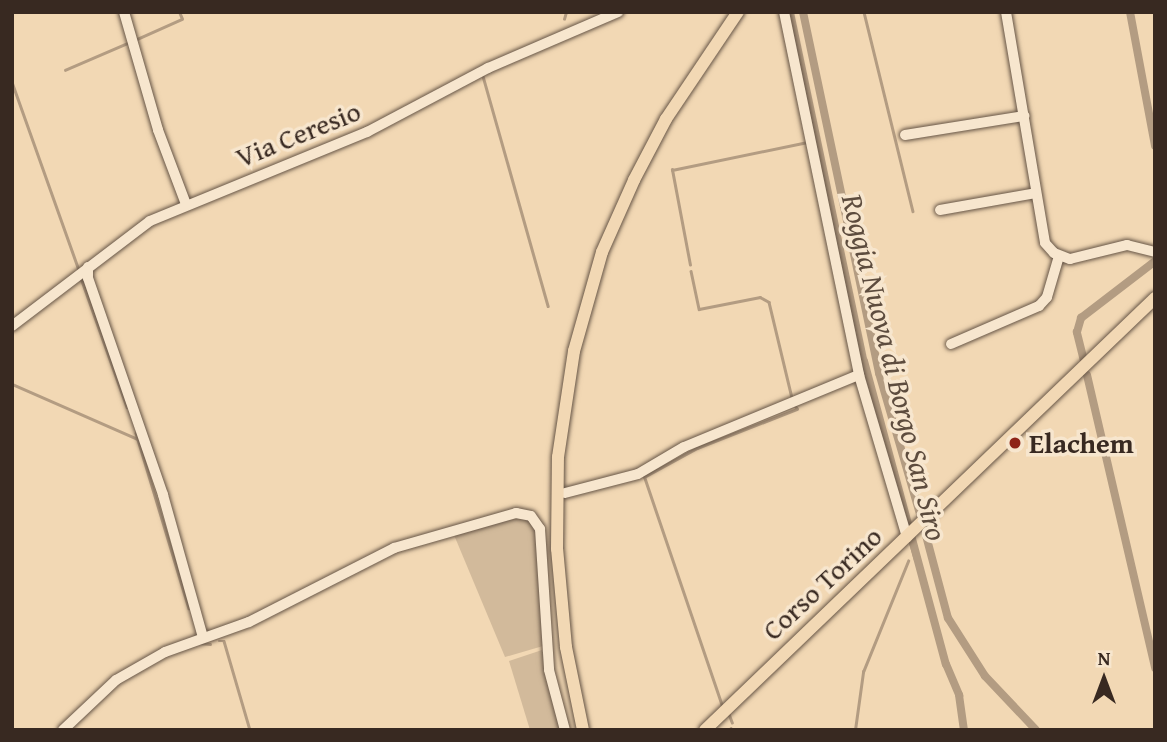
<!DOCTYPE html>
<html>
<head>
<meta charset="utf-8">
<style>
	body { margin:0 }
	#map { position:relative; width:1167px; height:742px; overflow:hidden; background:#f2d8b4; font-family:"Gentium Book Plus",serif }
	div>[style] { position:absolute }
	.green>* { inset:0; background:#d2ba9b }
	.water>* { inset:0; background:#b39c82 }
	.stream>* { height:2.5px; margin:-1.25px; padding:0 1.25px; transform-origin:1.25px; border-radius:1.25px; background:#b39c82 }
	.canal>* { height:8px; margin:-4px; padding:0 4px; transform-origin:4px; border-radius:4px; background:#b39c82 }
	.roads { filter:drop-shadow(0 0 2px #665546) drop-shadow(0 0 2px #665546) }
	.minor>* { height:10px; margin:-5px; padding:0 5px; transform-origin:5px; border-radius:5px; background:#f7e6ce }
	.major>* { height:12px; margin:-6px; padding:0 6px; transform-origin:6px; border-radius:6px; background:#f2d8b4 }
	.dots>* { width:19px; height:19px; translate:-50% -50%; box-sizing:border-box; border:4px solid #f7e6ce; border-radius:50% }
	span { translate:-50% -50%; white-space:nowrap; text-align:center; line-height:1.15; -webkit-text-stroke:7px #f7e6ce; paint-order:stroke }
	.street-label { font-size:28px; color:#382921 }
	.poi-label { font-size:28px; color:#382921; font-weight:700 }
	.left { translate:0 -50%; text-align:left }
	.water-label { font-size:30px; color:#5d4c3e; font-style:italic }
	.frame { position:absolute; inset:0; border:14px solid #382921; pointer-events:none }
	.north { position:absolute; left:1069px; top:644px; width:70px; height:70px; -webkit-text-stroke:5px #f7e6ce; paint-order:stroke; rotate:0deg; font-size:19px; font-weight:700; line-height:28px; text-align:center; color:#382921 }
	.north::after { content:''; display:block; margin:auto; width:24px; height:32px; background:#382921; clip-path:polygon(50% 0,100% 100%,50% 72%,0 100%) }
</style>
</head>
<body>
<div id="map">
	<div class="green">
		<i style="clip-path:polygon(514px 516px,527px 517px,536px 528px,543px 646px,505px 657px,454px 535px)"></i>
		<i style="clip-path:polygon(542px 650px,561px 730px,530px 730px,509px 661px)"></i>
	</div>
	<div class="water">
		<i style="clip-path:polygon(789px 12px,794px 12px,869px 368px,863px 370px)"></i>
	</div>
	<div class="stream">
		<i style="left:864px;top:12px;width:205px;rotate:76.2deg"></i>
		<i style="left:564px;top:19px;width:7px;rotate:-74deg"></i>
		<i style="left:135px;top:40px;width:51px;rotate:-24.1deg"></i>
		<i style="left:182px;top:19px;width:8px;rotate:-113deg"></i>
		<i style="left:65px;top:70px;width:71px;rotate:-23.3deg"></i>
		<i style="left:483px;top:76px;width:239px;rotate:74.2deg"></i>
		<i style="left:12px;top:82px;width:200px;rotate:70.4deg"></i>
		<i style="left:690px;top:265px;width:97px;rotate:-100.7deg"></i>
		<i style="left:672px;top:170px;width:138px;rotate:-11.7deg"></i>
		<i style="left:691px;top:271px;width:39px;rotate:78deg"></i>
		<i style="left:699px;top:309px;width:62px;rotate:-11.1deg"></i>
		<i style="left:760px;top:297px;width:10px;rotate:29deg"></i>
		<i style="left:769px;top:302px;width:99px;rotate:76.5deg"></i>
		<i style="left:81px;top:278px;width:137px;rotate:70.4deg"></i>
		<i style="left:12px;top:384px;width:137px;rotate:23.6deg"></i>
		<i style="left:136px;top:433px;width:183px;rotate:73.2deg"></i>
		<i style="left:910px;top:541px;width:19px;rotate:74deg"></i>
		<i style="left:219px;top:641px;width:5px"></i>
		<i style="left:224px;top:641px;width:93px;rotate:73.7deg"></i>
		<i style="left:200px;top:643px;width:10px;rotate:6deg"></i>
		<i style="left:722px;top:706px;width:242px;rotate:-108.8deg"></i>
		<i style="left:644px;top:477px;width:60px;rotate:-28.7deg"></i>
		<i style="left:697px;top:448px;width:107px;rotate:-21.3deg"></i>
		<i style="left:797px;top:409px;width:5px;rotate:-127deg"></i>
		<i style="left:729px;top:714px;width:9px;rotate:69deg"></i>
		<i style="left:731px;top:728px;width:2px;rotate:63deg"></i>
		<i style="left:855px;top:730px;width:59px;rotate:-82.1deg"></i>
		<i style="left:863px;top:672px;width:120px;rotate:-67.9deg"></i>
	</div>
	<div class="canal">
		<i style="left:803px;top:12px;width:369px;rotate:78.1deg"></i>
		<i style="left:879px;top:373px;width:151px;rotate:73.8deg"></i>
		<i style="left:1130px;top:12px;width:136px;rotate:79.4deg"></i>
		<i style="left:864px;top:361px;width:314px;rotate:74.9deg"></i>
		<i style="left:946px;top:664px;width:34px;rotate:67deg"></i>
		<i style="left:959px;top:695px;width:35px;rotate:82deg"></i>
		<i style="left:1084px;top:361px;width:30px;rotate:-104deg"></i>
		<i style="left:1077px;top:332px;width:15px;rotate:-74deg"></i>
		<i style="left:1081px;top:318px;width:92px;rotate:-37.5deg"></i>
		<i style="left:1087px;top:375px;width:301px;rotate:76.9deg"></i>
		<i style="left:924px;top:528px;width:93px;rotate:75.1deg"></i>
		<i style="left:948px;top:618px;width:69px;rotate:57.5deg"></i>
		<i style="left:985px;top:676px;width:74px;rotate:46.6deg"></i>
	</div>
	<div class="roads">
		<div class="minor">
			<i style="left:124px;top:12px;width:123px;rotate:73.9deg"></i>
			<i style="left:158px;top:130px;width:79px;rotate:69.3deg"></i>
			<i style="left:784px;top:12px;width:371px;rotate:78.3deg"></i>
			<i style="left:859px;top:375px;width:169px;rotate:73.5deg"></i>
			<i style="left:1006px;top:12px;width:234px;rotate:80.4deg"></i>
			<i style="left:1045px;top:243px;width:13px;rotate:48deg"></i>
			<i style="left:1054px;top:253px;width:17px;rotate:21deg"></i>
			<i style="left:1070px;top:259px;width:59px;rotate:-13.8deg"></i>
			<i style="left:1127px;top:245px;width:29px;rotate:14deg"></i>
			<i style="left:905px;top:135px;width:121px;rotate:-9.1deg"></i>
			<i style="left:940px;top:210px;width:97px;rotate:-10deg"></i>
			<i style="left:88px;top:267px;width:11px;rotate:90deg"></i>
			<i style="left:88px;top:278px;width:230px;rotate:70.9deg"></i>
			<i style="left:163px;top:495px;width:148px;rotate:74.3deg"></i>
			<i style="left:12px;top:326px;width:173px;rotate:-37.3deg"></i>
			<i style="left:150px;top:221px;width:235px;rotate:-22.3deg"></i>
			<i style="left:367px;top:132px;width:137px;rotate:-27.9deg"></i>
			<i style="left:488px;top:68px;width:142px;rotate:-23.3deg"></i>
			<i style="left:951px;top:344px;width:96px;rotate:-23.4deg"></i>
			<i style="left:1039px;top:306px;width:12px;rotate:-48deg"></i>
			<i style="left:1047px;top:297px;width:43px;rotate:-73.7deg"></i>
			<i style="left:565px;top:493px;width:75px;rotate:-14.6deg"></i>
			<i style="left:638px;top:474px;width:53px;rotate:-30.4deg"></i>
			<i style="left:684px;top:447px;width:189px;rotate:-22.4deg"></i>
			<i style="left:63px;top:730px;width:73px;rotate:-43.3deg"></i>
			<i style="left:116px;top:680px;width:56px;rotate:-29.7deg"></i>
			<i style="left:165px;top:652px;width:89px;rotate:-19.7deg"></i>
			<i style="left:249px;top:622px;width:163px;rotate:-27deg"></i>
			<i style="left:394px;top:548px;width:127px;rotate:-16deg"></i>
			<i style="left:516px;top:513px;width:15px;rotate:11deg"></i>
			<i style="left:531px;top:516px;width:16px;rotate:55deg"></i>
			<i style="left:540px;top:529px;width:141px;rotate:86.3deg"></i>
			<i style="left:549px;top:670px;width:62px;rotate:75.1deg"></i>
		</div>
		<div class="major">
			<i style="left:583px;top:730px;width:85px;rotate:-101.6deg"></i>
			<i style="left:566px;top:647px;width:98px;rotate:-95.2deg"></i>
			<i style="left:557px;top:549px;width:92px;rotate:-89.4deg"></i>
			<i style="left:558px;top:457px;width:107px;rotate:-81.4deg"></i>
			<i style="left:574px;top:351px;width:103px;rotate:-74.2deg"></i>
			<i style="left:602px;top:252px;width:79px;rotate:-66deg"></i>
			<i style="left:634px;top:180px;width:69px;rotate:-62.3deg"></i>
			<i style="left:666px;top:119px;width:129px;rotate:-56.1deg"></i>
			<i style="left:705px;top:730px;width:624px;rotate:-43.83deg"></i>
		</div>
	</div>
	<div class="dots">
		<i style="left:1015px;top:443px;background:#8f2418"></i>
	</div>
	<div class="street-label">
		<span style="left:298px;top:134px;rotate:-22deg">Via Ceresio</span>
		<span style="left:822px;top:583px;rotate:-43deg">Corso Torino</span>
	</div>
	<div class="poi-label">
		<span class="left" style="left:1029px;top:443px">Elachem</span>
	</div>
	<div class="water-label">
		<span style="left:895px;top:367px;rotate:76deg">Roggia Nuova di Borgo San Siro</span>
	</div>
	<div class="frame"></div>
	<div class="north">N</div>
</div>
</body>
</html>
